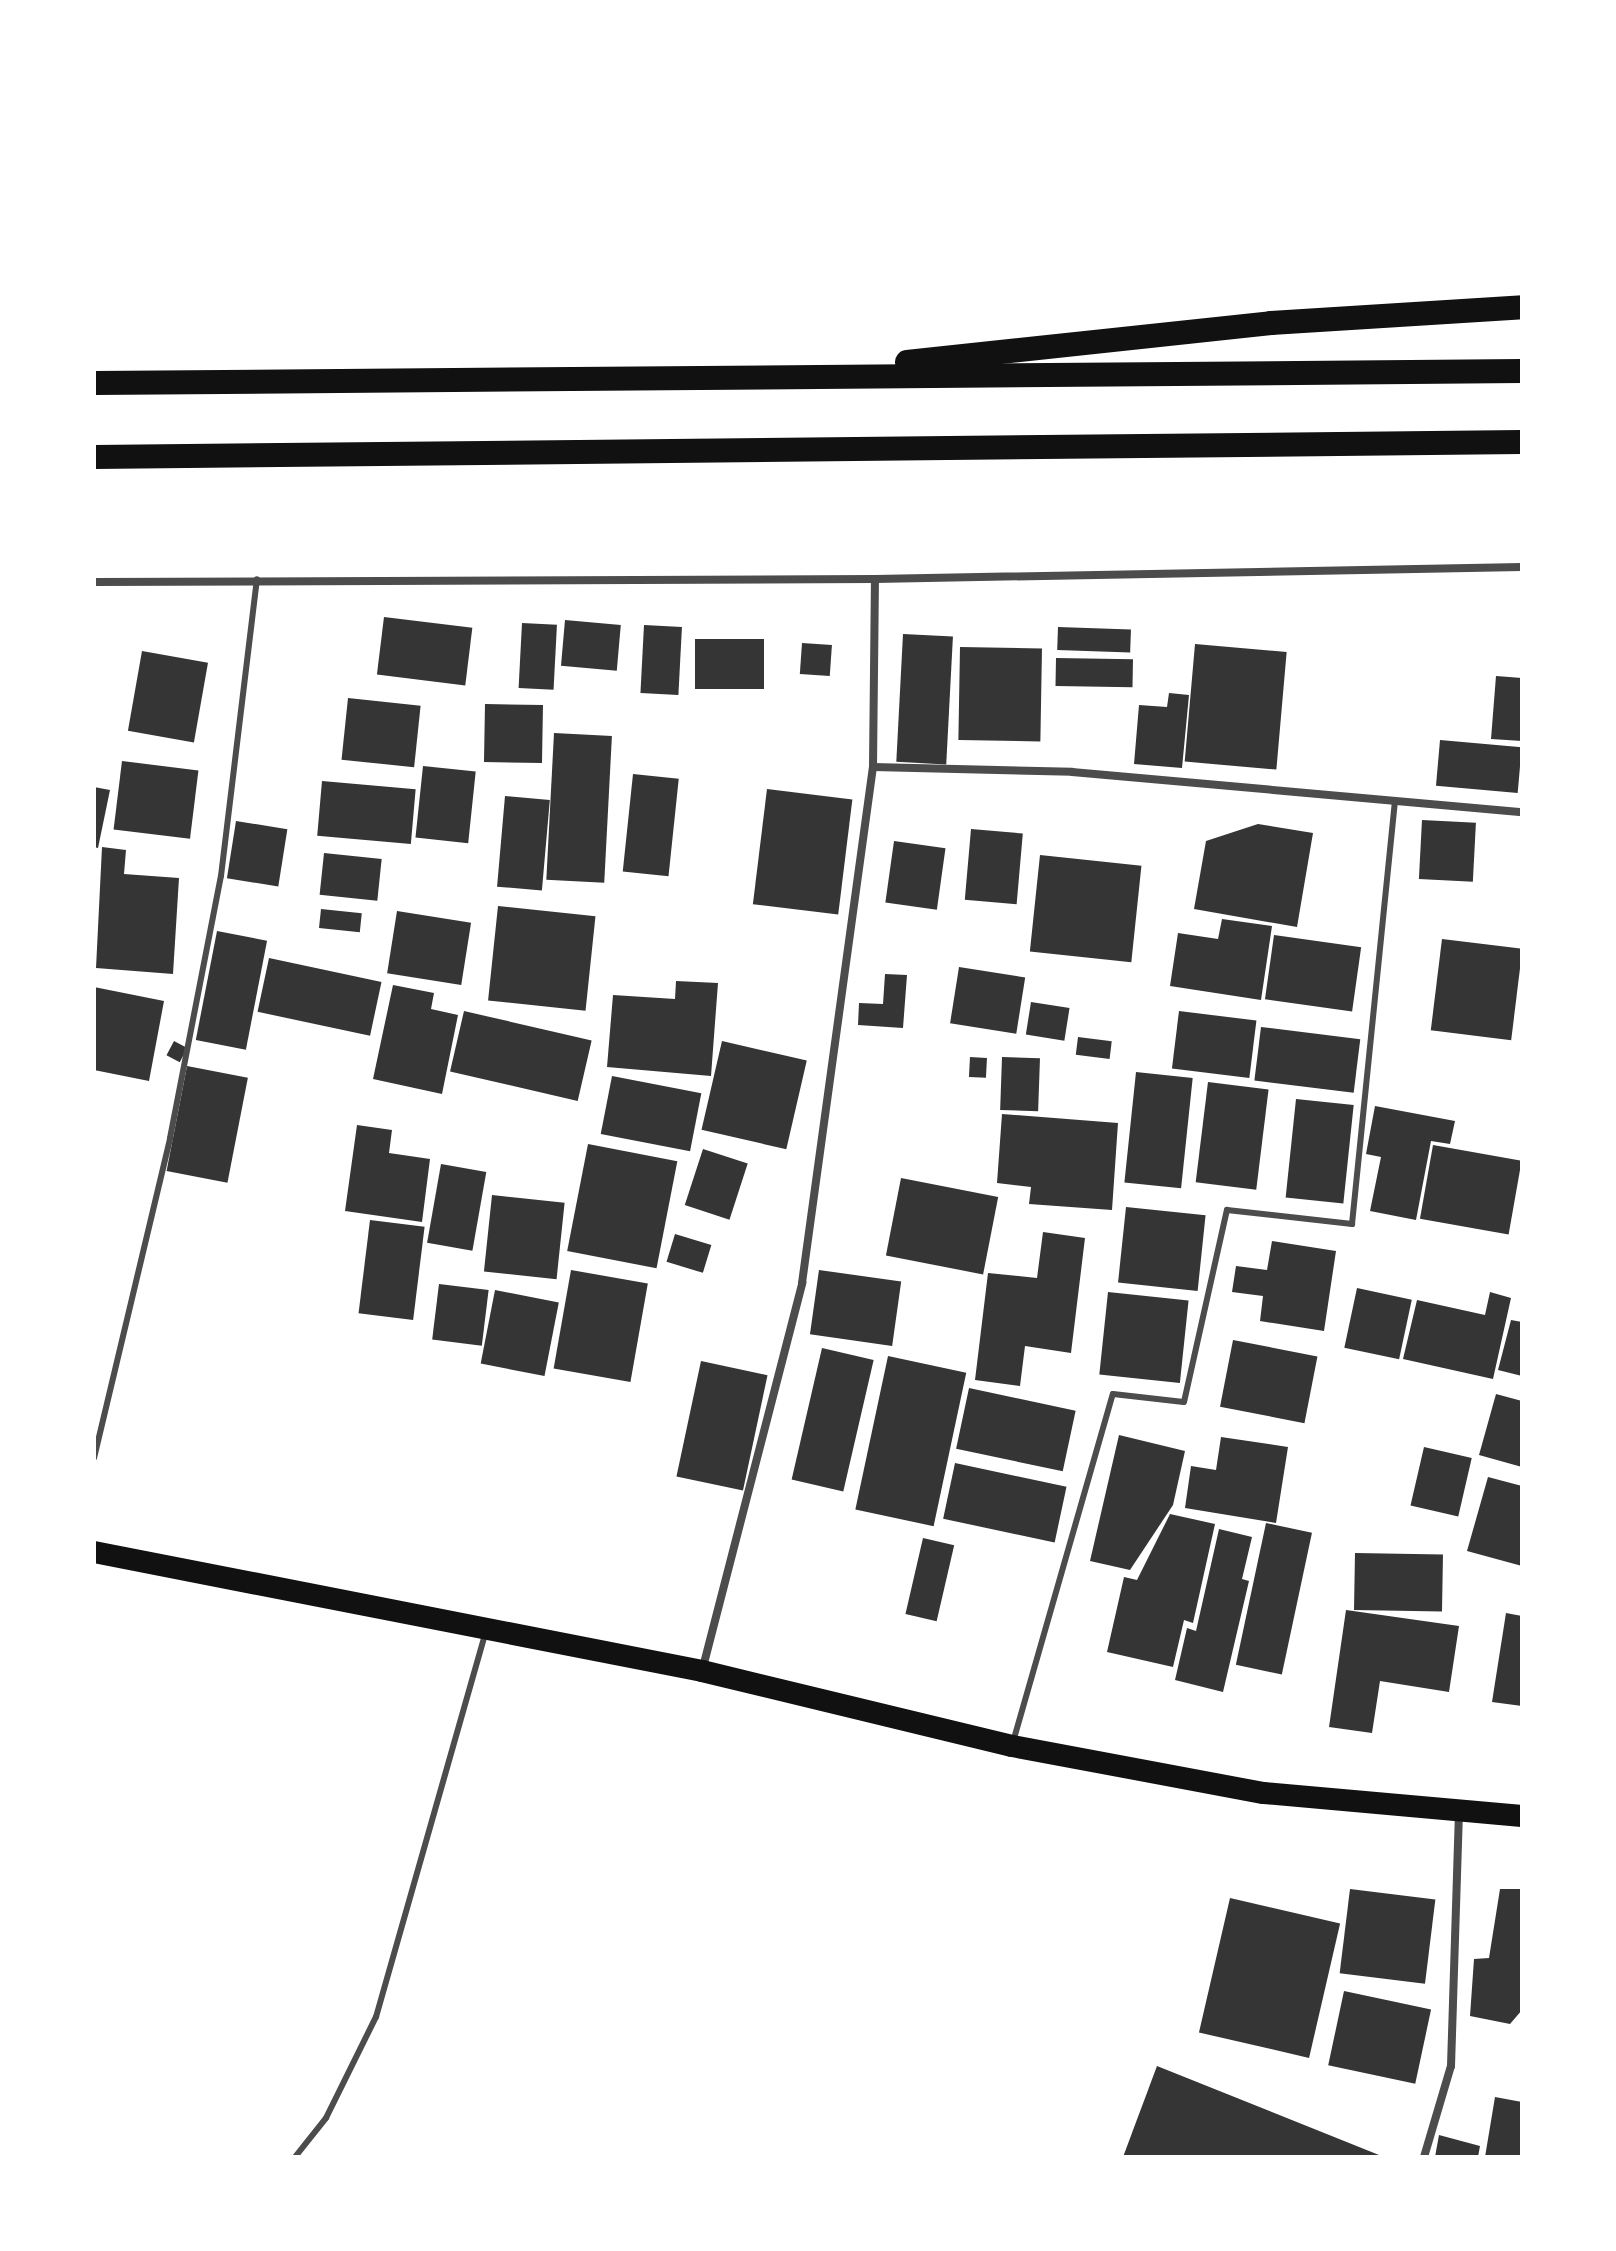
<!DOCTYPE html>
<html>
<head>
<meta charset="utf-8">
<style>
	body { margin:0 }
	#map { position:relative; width:1616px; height:2251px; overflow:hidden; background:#fff; font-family:"IBM Plex Serif",serif }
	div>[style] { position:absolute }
	.building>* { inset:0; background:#353535; transform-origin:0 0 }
	.service>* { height:6px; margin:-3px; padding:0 3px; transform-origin:3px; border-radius:3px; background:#4c4c4c }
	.minor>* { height:8px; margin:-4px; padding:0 4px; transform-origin:4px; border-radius:4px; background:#4c4c4c }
	.trunk>* { height:22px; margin:-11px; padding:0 11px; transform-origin:11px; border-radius:11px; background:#111 }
	.motorway>* { height:24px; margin:-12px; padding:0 12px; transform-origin:12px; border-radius:12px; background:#111 }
	span { translate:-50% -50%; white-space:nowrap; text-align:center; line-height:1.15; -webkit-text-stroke:8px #fff; paint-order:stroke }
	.frame { position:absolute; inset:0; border:96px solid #fff; pointer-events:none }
</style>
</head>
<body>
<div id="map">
	<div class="building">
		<i style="left:384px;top:617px;width:89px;height:58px;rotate:7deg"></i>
		<i style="left:565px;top:620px;width:56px;height:46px;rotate:5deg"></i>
		<i style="left:522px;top:623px;width:35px;height:65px;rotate:3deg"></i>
		<i style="left:644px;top:625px;width:38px;height:68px;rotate:3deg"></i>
		<i style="left:1058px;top:627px;width:73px;height:23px;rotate:2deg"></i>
		<i style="left:903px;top:634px;width:50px;height:128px;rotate:3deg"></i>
		<i style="left:695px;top:639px;width:69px;height:50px"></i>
		<i style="left:802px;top:643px;width:30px;height:31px;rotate:4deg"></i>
		<i style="left:1195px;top:644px;width:92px;height:118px;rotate:5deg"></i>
		<i style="left:960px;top:647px;width:82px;height:93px;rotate:1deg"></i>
		<i style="left:142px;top:651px;width:67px;height:81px;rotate:10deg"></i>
		<i style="left:1056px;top:658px;width:77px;height:28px;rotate:1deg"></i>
		<i style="clip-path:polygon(1496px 676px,1522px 678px,1522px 741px,1491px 739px)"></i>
		<i style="clip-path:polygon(1169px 693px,1189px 695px,1182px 768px,1134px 764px,1139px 705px,1167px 707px)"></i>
		<i style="left:348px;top:698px;width:73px;height:62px;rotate:6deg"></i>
		<i style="left:485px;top:704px;width:58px;height:58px;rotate:1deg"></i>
		<i style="left:554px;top:733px;width:58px;height:147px;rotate:3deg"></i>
		<i style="left:1440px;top:740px;width:82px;height:46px;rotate:5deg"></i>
		<i style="left:122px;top:761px;width:77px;height:69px;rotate:7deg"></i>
		<i style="left:423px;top:766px;width:53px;height:72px;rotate:6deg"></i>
		<i style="left:633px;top:774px;width:46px;height:98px;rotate:6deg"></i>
		<i style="left:322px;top:781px;width:94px;height:55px;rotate:5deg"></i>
		<i style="clip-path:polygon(94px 787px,110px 790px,98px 848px,94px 847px)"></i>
		<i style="left:767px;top:789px;width:86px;height:116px;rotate:7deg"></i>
		<i style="left:505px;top:796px;width:45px;height:91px;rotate:5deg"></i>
		<i style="left:1422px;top:820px;width:54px;height:59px;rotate:3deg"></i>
		<i style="left:236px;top:821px;width:52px;height:58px;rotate:9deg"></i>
		<i style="clip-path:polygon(1258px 824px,1313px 833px,1297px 927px,1194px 909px,1206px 841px)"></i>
		<i style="left:971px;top:829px;width:52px;height:71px;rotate:5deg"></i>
		<i style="left:894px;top:841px;width:52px;height:62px;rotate:8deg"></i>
		<i style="clip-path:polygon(102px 847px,126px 850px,124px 874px,179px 878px,173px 974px,96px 968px)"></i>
		<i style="left:324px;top:853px;width:58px;height:42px;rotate:6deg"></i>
		<i style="left:1040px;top:855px;width:102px;height:97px;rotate:6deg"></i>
		<i style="left:498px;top:906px;width:98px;height:95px;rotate:6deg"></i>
		<i style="left:321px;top:909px;width:41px;height:19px;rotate:6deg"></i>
		<i style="left:397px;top:911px;width:75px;height:63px;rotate:9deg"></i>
		<i style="clip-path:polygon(1222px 919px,1272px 926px,1261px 1000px,1170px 986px,1178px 933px,1218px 939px)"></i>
		<i style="left:217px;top:931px;width:51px;height:111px;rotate:11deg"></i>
		<i style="left:1274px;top:935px;width:88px;height:65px;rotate:8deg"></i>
		<i style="left:1442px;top:939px;width:81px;height:92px;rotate:7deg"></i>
		<i style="left:269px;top:958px;width:115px;height:55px;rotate:12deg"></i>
		<i style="left:959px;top:967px;width:67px;height:57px;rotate:9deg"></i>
		<i style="clip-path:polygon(885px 974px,907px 975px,903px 1028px,858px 1025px,859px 1003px,883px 1004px)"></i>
		<i style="clip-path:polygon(676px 981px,718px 983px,711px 1076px,607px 1067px,613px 995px,675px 999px)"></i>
		<i style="clip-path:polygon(393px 985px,434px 993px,431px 1009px,458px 1015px,442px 1094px,373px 1079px)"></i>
		<i style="clip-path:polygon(94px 987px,164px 1001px,149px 1081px,94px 1070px)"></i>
		<i style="left:1031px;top:1002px;width:39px;height:33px;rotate:9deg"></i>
		<i style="left:464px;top:1011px;width:131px;height:62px;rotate:13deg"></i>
		<i style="left:1179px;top:1011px;width:78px;height:58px;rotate:7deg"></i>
		<i style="left:1261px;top:1027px;width:100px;height:54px;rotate:7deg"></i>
		<i style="left:1078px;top:1037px;width:34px;height:18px;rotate:7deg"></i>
		<i style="left:174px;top:1041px;width:15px;height:16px;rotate:28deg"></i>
		<i style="left:722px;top:1041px;width:87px;height:91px;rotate:13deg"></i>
		<i style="left:970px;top:1057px;width:17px;height:20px;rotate:3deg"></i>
		<i style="left:1002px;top:1057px;width:38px;height:53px;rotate:2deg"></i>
		<i style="left:187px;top:1066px;width:62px;height:107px;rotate:11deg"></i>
		<i style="left:1136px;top:1072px;width:57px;height:111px;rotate:6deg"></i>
		<i style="left:612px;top:1076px;width:91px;height:59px;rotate:11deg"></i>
		<i style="left:1208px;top:1082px;width:61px;height:101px;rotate:7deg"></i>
		<i style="left:1296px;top:1099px;width:58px;height:99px;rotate:6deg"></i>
		<i style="clip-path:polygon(1375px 1106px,1455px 1121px,1450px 1144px,1431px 1141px,1416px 1220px,1370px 1211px,1381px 1157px,1366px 1154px)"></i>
		<i style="clip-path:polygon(1002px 1114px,1118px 1123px,1112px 1210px,1029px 1204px,1031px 1187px,997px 1183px)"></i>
		<i style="clip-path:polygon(357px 1125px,392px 1130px,389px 1153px,430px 1159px,422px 1222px,345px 1211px)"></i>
		<i style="left:588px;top:1144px;width:91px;height:109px;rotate:11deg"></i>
		<i style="left:1433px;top:1145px;width:90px;height:75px;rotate:10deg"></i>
		<i style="left:703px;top:1149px;width:47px;height:59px;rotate:18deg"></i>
		<i style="left:441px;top:1164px;width:46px;height:80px;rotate:10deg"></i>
		<i style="left:901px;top:1178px;width:99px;height:79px;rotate:11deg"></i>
		<i style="left:492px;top:1195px;width:73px;height:77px;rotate:6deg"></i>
		<i style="left:1126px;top:1207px;width:80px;height:76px;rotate:6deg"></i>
		<i style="left:370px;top:1220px;width:55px;height:94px;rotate:7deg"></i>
		<i style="clip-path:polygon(1043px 1232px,1085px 1238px,1071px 1353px,1025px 1346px,1020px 1386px,975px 1380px,988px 1273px,1037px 1278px)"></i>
		<i style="left:675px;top:1234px;width:38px;height:29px;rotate:17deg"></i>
		<i style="clip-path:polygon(1272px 1241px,1336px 1251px,1324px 1331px,1260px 1321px,1263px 1296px,1232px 1292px,1236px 1266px,1267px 1270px)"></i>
		<i style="left:571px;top:1270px;width:78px;height:100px;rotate:10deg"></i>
		<i style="left:819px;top:1270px;width:83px;height:65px;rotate:8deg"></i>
		<i style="left:439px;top:1284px;width:50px;height:56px;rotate:7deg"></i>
		<i style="left:1357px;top:1288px;width:56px;height:61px;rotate:12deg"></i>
		<i style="left:495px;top:1290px;width:65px;height:75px;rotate:11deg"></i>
		<i style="left:1108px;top:1292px;width:81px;height:83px;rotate:6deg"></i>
		<i style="clip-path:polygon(1490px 1292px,1511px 1298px,1493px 1379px,1403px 1359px,1417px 1300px,1485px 1315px)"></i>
		<i style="clip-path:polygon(1511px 1320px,1522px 1322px,1522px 1376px,1498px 1370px)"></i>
		<i style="left:1233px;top:1340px;width:86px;height:68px;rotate:11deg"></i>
		<i style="left:822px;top:1348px;width:53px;height:135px;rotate:13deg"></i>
		<i style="left:888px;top:1356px;width:80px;height:157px;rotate:12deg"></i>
		<i style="left:701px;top:1361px;width:68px;height:118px;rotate:12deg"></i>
		<i style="left:969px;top:1388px;width:109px;height:62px;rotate:12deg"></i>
		<i style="clip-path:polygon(1496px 1394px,1522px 1401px,1522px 1467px,1479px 1455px)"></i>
		<i style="clip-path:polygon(1119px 1435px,1185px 1451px,1173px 1505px,1130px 1570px,1090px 1561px)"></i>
		<i style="clip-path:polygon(1221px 1437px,1288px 1447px,1276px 1523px,1185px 1508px,1191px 1466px,1216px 1470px)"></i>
		<i style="left:1424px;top:1447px;width:49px;height:60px;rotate:13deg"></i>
		<i style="left:955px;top:1463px;width:114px;height:57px;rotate:12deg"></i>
		<i style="clip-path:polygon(1488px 1477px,1522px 1486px,1522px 1566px,1467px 1551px)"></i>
		<i style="clip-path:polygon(1170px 1514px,1215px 1524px,1193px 1623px,1184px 1620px,1173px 1667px,1107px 1652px,1124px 1577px,1137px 1580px)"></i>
		<i style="left:1266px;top:1523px;width:47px;height:145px;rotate:12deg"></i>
		<i style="clip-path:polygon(1219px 1529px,1252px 1537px,1242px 1579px,1249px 1581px,1223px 1692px,1175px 1680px,1187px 1628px,1196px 1631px)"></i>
		<i style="left:923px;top:1538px;width:32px;height:78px;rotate:13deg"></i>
		<i style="left:1355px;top:1553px;width:88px;height:57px;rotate:1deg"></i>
		<i style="clip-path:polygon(1346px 1610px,1459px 1626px,1449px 1692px,1380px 1681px,1372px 1733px,1329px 1727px)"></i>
		<i style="clip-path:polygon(1506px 1613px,1522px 1616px,1522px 1706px,1492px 1702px)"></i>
		<i style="left:1350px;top:1889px;width:86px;height:85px;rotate:7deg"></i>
		<i style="clip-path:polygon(1500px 1889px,1522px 1889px,1522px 2010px,1510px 2024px,1470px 2016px,1474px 1959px,1489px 1958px)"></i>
		<i style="left:1230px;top:1898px;width:113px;height:138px;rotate:13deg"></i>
		<i style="left:1344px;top:1991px;width:89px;height:76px;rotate:12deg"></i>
		<i style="clip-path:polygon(1157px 2066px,1384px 2157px,1123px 2157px)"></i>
		<i style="clip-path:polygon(1495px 2097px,1522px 2102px,1522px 2157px,1485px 2157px)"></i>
		<i style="clip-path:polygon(1439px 2135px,1480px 2146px,1478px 2157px,1435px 2157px)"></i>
	</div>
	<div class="service">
		<i style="left:94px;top:1458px;width:329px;rotate:-76.6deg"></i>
		<i style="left:170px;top:1138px;width:267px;rotate:-79deg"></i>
		<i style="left:221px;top:876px;width:299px;rotate:-83.1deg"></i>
		<i style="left:1013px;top:1742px;width:362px;rotate:-74deg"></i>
		<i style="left:1113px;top:1394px;width:71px;rotate:6.4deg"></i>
		<i style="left:1184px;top:1402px;width:197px;rotate:-77.4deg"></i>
		<i style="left:1227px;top:1210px;width:126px;rotate:6.4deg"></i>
		<i style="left:1352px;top:1224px;width:423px;rotate:-84.2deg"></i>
		<i style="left:295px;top:2157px;width:50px;rotate:-51.5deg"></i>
		<i style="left:326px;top:2118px;width:113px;rotate:-63.7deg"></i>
		<i style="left:376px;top:2017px;width:398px;rotate:-74.1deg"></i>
	</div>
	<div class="minor">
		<i style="left:94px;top:582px;width:781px;rotate:-0.22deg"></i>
		<i style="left:875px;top:579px;width:647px;rotate:-1.06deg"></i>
		<i style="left:873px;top:767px;width:199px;rotate:1.4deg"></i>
		<i style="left:1072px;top:772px;width:452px;rotate:5.1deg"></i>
		<i style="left:702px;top:1671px;width:401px;rotate:-75.5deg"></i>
		<i style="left:802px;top:1283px;width:521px;rotate:-82.17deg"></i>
		<i style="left:873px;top:767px;width:188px;rotate:-89.4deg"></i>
		<i style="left:1424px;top:2157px;width:95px;rotate:-73.5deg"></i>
		<i style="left:1451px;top:2066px;width:253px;rotate:-88.2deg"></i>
	</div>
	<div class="trunk">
		<i style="left:94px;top:1552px;width:620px;rotate:11.07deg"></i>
		<i style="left:702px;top:1671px;width:319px;rotate:13.6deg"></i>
		<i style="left:1012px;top:1746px;width:256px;rotate:10.6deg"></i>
		<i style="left:1264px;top:1793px;width:259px;rotate:5.1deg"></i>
	</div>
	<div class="motorway">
		<i style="left:907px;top:362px;width:366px;rotate:-6.1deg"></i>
		<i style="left:1271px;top:323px;width:252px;rotate:-3.6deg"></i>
		<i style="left:94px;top:383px;width:1428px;rotate:-0.48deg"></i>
		<i style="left:94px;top:457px;width:1428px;rotate:-0.6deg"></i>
	</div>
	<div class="frame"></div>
</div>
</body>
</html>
